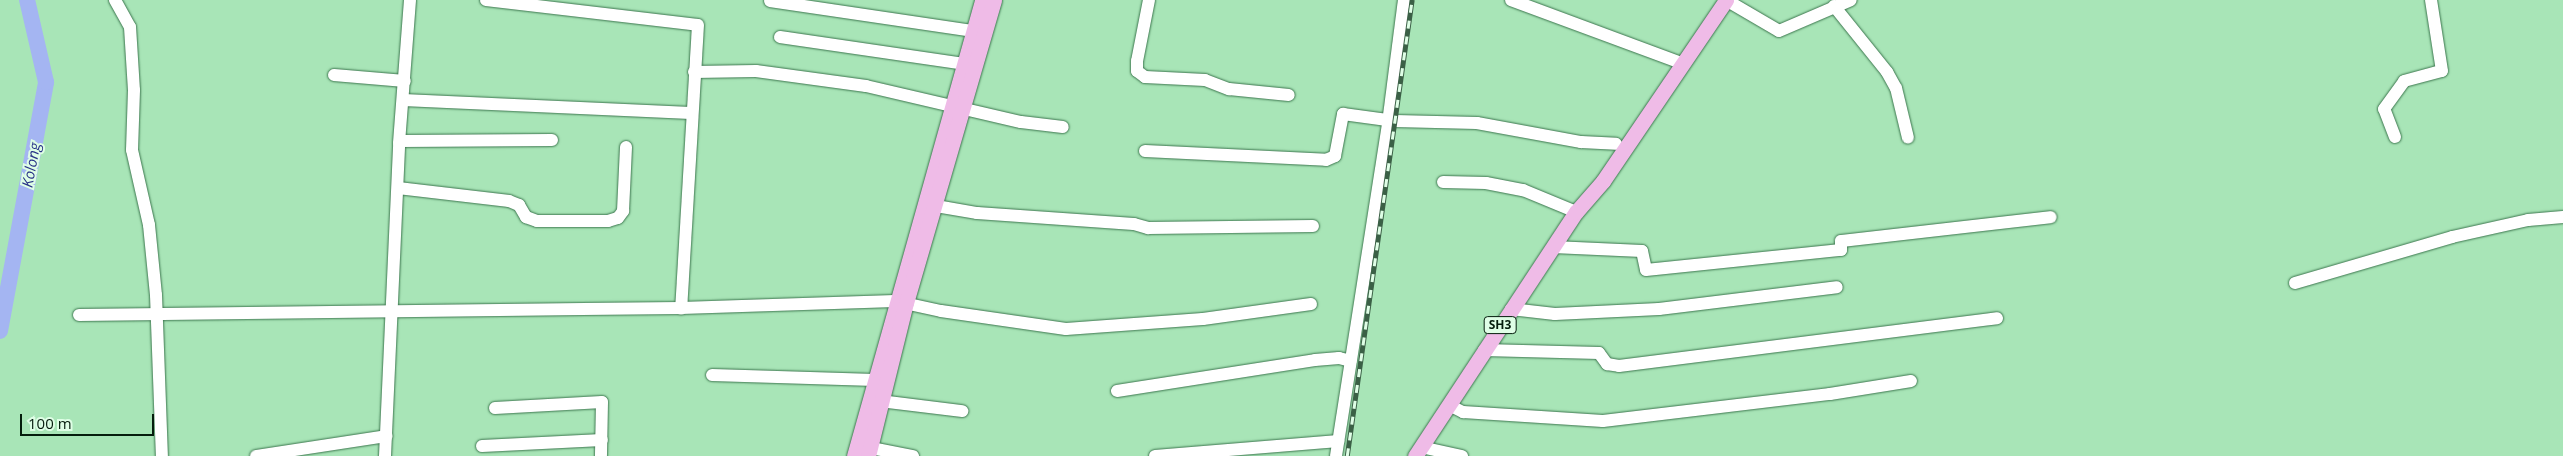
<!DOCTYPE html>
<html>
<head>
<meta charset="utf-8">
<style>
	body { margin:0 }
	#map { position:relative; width:2563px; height:456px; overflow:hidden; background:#a8e5b7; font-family:"Open Sans",sans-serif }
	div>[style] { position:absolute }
	.river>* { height:16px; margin:-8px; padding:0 8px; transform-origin:8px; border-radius:8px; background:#a4b5f2 }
	.roads { filter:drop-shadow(0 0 1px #3c764e) drop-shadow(0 0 1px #3c764e) }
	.minor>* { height:12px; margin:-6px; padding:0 6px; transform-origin:6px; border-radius:6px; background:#fff }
	.major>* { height:15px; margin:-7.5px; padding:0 7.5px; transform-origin:7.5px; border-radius:7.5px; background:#efbbe7 }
	.rail>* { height:4.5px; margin-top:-2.25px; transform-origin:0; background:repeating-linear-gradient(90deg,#dffee6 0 8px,#3b6046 0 16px); box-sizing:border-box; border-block:1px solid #3b6046 }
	span { translate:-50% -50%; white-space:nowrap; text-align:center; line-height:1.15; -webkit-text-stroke:4px #dffee6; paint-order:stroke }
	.shield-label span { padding:1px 4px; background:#dffee6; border:1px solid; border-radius:4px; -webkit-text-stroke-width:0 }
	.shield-label { font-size:12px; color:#051d0d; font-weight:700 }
	.water-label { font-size:15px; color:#283287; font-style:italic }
	.scale { position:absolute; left:20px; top:414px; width:134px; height:22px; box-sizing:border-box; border:2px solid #051d0d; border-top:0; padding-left:6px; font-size:15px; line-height:18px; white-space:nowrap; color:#051d0d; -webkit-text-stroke:4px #dffee6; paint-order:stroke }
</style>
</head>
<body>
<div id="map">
	<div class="river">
		<i style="left:0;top:331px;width:253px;rotate:-79.5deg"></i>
		<i style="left:46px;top:82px;width:84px;rotate:-103deg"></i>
	</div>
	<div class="roads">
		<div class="minor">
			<i style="left:115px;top:0;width:31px;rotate:61deg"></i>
			<i style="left:130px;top:27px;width:63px;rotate:86.4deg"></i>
			<i style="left:134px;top:90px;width:60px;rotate:91.9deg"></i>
			<i style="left:132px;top:150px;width:77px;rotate:77.2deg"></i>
			<i style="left:149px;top:225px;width:70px;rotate:84.3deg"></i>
			<i style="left:156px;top:295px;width:161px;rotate:87.9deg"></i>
			<i style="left:486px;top:0;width:213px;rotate:6.7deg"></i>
			<i style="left:698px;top:25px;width:284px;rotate:93.4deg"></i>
			<i style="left:1149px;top:0;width:62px;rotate:101.1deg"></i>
			<i style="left:1137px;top:61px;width:10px;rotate:90deg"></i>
			<i style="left:1137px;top:71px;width:10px;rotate:37deg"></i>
			<i style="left:1145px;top:77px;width:60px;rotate:2.9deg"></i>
			<i style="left:1205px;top:80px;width:26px;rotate:21deg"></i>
			<i style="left:1229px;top:89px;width:60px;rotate:5.7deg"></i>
			<i style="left:1511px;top:0;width:184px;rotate:20.3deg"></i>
			<i style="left:1726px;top:0;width:61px;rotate:30.3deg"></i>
			<i style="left:1779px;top:31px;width:78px;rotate:-23.3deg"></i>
			<i style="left:770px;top:1px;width:206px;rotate:8.4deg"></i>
			<i style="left:1834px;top:6px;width:85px;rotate:51.2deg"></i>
			<i style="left:1887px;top:72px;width:18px;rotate:61deg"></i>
			<i style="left:1896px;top:88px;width:51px;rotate:76.5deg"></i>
			<i style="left:780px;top:37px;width:186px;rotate:8.3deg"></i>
			<i style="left:694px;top:72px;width:62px;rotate:-0.9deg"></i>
			<i style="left:756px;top:71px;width:111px;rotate:7.8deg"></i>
			<i style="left:866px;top:86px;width:159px;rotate:13.1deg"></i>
			<i style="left:1021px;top:122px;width:42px;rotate:6.8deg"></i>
			<i style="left:334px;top:75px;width:71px;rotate:4.8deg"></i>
			<i style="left:403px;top:100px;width:288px;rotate:2.6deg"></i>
			<i style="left:2395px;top:137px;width:30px;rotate:-111deg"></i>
			<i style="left:2384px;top:109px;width:34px;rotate:-54deg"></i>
			<i style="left:2404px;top:81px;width:39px;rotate:-15deg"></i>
			<i style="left:2442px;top:71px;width:72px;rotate:-98.8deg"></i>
			<i style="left:400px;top:141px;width:152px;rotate:-0.4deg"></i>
			<i style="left:1145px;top:151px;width:181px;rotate:2.8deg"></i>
			<i style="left:1326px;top:160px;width:10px;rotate:-24deg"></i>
			<i style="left:1335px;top:156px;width:43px;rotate:-79.2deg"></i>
			<i style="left:1343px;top:114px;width:52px;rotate:7.7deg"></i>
			<i style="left:1395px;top:121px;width:82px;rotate:1.4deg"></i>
			<i style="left:1477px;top:123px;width:106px;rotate:10.4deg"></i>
			<i style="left:1581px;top:142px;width:35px;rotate:3deg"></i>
			<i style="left:1443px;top:182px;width:43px;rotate:1.3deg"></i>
			<i style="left:1486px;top:183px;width:38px;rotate:11deg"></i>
			<i style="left:1523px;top:190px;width:57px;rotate:22.5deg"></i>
			<i style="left:398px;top:188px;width:112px;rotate:6.7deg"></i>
			<i style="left:509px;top:201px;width:11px;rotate:22deg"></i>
			<i style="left:519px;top:205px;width:14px;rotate:60deg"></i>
			<i style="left:526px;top:217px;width:12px;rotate:20deg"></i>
			<i style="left:537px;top:221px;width:71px"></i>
			<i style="left:608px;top:221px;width:10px;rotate:-17deg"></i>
			<i style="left:618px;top:218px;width:9px;rotate:-54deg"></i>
			<i style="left:623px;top:211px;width:64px;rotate:-87.3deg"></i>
			<i style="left:936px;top:206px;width:42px;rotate:9.7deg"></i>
			<i style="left:977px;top:213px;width:157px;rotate:4deg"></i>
			<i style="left:1134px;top:224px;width:15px;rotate:16deg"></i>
			<i style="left:1148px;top:228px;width:165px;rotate:-0.7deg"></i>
			<i style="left:1553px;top:247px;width:89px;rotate:2.6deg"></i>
			<i style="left:1642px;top:251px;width:19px;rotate:78deg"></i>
			<i style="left:1646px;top:270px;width:196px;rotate:-5.9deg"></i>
			<i style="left:1841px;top:250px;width:9px;rotate:-90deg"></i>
			<i style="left:1841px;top:241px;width:211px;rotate:-6.5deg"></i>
			<i style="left:2295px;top:283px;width:164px;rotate:-16.3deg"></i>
			<i style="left:2452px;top:237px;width:78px;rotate:-12.6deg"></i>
			<i style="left:2528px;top:220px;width:35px;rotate:-5deg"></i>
			<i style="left:1511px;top:309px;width:44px;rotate:6.5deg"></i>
			<i style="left:1555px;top:314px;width:104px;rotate:-2.8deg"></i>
			<i style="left:1659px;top:309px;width:179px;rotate:-7deg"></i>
			<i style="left:79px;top:315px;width:602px;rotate:-0.67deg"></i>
			<i style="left:681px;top:308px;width:214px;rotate:-1.9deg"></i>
			<i style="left:895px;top:301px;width:47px;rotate:12.3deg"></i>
			<i style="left:941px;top:311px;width:126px;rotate:8.2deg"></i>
			<i style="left:1066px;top:329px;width:137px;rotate:-4.2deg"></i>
			<i style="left:1203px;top:319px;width:109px;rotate:-7.9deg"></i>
			<i style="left:1484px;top:350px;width:115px;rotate:1.5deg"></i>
			<i style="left:1599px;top:353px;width:14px;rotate:54deg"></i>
			<i style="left:1607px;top:364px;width:12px;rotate:9deg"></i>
			<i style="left:1619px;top:366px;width:381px;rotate:-7.2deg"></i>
			<i style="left:712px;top:375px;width:163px;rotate:1.8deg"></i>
			<i style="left:1117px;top:391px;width:200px;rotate:-8.9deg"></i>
			<i style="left:1315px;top:360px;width:24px;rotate:-5deg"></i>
			<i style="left:1339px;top:358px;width:12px;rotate:14deg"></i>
			<i style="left:880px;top:401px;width:83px;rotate:7deg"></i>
			<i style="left:1449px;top:405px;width:16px;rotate:27deg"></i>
			<i style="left:1463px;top:412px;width:140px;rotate:3.7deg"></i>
			<i style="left:1603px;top:421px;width:229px;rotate:-6.8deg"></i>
			<i style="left:1830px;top:394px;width:82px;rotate:-9.1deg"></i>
			<i style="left:495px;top:408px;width:107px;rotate:-3.2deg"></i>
			<i style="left:602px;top:402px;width:54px;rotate:91.1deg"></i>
			<i style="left:482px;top:446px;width:120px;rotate:-2.9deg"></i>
			<i style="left:861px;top:446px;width:53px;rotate:10.9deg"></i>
			<i style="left:1421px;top:447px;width:42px;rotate:12.4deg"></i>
			<i style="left:256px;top:456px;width:132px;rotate:-8.7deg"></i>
			<i style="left:385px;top:456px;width:313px;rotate:-87.4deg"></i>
			<i style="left:399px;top:143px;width:143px;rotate:-85.6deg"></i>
			<i style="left:1155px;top:456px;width:184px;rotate:-4.7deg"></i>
			<i style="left:1336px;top:456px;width:337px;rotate:-81.1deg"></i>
			<i style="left:1388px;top:123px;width:124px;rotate:-82.6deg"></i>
		</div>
		<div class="major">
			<i style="left:854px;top:456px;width:474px;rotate:-74.3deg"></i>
			<i style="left:868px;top:456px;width:158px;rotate:-76.1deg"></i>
			<i style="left:906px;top:303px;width:316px;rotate:-73.8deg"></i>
			<i style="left:1415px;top:456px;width:292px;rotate:-56.6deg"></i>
			<i style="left:1576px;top:212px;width:41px;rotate:-48.9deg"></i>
			<i style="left:1603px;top:181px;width:219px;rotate:-55.8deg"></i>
		</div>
	</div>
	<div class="rail">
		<i style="left:1347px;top:456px;width:461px;rotate:-81.9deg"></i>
	</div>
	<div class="shield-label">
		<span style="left:1500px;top:325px">SH3</span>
	</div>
	<div class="water-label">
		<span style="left:31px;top:165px;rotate:-80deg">Kolong</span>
	</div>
	<div class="scale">100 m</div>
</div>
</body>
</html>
